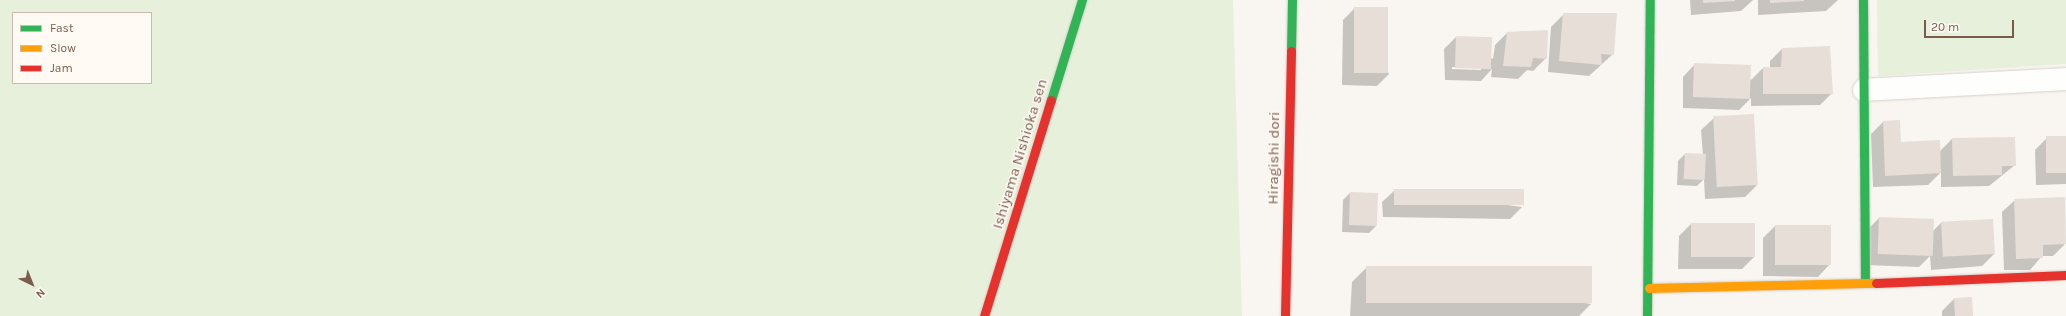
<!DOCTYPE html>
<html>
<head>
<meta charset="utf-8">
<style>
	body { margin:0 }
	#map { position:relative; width:2066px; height:316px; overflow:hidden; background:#f9f5f0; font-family:Karla,sans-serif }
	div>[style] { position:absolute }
	.green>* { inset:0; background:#e7f0db }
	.shadow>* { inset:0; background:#0003 }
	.building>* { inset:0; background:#e6ded7; transform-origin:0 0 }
	.roads { filter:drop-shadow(0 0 1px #d7d1cb) drop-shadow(0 0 1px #d7d1cb) }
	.street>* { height:22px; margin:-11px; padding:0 11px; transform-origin:11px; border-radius:11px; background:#fefefd }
	.fast>* { height:9px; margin:-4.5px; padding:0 4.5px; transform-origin:4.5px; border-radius:4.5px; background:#30b455 }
	.slow>* { height:9px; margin:-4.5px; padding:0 4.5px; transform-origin:4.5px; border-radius:4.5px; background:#ff9f0a }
	.jam>* { height:9px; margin:-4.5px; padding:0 4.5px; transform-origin:4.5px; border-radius:4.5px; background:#e5322d }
	span { translate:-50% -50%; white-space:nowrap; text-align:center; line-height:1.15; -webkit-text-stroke:3px #fffaf3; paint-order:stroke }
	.street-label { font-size:15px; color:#7a5c4d }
	.legend { position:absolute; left:12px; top:12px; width:140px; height:72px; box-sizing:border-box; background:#fffaf3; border:1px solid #cabbb1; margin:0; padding:5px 7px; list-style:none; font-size:12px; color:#7a5c4d }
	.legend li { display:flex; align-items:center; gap:8px; height:20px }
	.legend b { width:20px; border:1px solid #cabbb1 }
	.north { position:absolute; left:12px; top:264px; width:40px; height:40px; -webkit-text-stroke:3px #fffaf3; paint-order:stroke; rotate:137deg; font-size:11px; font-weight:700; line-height:16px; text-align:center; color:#7a5c4d }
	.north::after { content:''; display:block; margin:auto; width:14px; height:18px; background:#7a5c4d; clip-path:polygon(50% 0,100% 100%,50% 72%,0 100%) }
	.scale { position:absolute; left:1924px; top:20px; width:90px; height:18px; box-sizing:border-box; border:2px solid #7a5c4d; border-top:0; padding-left:5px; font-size:12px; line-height:14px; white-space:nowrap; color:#7a5c4d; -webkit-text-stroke:3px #fffaf3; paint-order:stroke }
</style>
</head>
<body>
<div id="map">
	<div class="green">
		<i style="clip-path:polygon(evenodd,0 0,1233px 0,1242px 316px,0 316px,0 0,13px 13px,151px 13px,151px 83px,13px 83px,13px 13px)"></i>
		<i style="clip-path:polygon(1877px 0,2066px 0,2066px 64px,1878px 76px)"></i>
	</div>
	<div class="shadow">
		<i style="clip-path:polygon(1690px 0,1753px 0,1741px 11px,1691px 15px)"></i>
		<i style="clip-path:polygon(1758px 0,1838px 0,1826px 11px,1758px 15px)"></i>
		<i style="clip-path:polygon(1355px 8px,1389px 74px,1377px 86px,1342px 85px,1343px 20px)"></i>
		<i style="clip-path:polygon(1564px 14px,1613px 54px,1589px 76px,1548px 72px,1551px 27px)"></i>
		<i style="clip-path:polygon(evenodd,1507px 33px,1546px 58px,1533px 71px,1527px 70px,1518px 79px,1491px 77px,1492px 69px,1481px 81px,1445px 80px,1444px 49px,1456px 37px,1493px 59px,1495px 45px,1507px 33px,1452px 67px,1481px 68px,1481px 70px,1452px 69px,1452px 67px)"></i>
		<i style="clip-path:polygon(1782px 49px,1832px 93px,1820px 105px,1751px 106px,1751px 98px,1739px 110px,1683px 108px,1683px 77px,1695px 64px,1751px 80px,1763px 68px,1770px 68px,1770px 61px)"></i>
		<i style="clip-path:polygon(1714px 118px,1757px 185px,1745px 197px,1705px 199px,1704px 179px,1697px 186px,1677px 185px,1678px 161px,1685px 154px,1703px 155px,1701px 130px)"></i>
		<i style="clip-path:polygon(1883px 122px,1900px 143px,1939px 152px,1952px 139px,2015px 165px,1989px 186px,1941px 187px,1941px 172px,1928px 185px,1873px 187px,1871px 134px)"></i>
		<i style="clip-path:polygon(2066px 137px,2066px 184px,2036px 185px,2035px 150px,2047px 138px)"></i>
		<i style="clip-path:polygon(1395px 190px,1522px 207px,1510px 219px,1383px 217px,1382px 202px)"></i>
		<i style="clip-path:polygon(1350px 193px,1376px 226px,1369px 233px,1342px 232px,1343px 200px)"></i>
		<i style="clip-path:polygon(2015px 200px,2065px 244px,2053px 256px,2042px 256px,2030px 270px,2004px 270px,2002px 212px)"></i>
		<i style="clip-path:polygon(1879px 218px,1933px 231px,1941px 223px,1992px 220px,1994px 254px,1982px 266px,1931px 270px,1930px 256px,1919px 267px,1866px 265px,1867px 230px)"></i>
		<i style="clip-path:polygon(1691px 224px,1754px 257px,1742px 269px,1678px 269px,1679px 236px)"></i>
		<i style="clip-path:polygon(1775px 226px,1830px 264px,1818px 277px,1763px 276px,1763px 238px)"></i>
		<i style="clip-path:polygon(1367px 267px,1591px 304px,1579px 316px,1350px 316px,1352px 282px)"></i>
		<i style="clip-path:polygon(1954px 299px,1972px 316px,1942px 316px,1942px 311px)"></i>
	</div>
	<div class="building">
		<i style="clip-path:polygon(1703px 0,1735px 0,1735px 1px,1703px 3px)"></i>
		<i style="clip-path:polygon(1770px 0,1804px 0,1804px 1px,1770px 3px)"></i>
		<i style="left:1354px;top:7px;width:34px;height:66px"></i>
		<i style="clip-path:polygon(1563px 13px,1617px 13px,1614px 55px,1601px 54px,1602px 65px,1559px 61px)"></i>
		<i style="clip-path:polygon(1548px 30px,1547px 59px,1533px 58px,1531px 67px,1503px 66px,1507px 32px)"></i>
		<i style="left:1456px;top:36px;width:36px;height:32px;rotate:2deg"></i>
		<i style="clip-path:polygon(1830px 46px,1833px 94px,1763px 94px,1763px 67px,1781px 67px,1782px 48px)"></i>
		<i style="left:1694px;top:63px;width:57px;height:34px;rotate:2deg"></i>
		<i style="left:1754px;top:114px;width:71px;height:41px;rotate:87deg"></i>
		<i style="clip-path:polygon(1900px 120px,1901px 142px,1940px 140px,1941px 173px,1885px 176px,1883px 121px)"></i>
		<i style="left:2066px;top:136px;width:37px;height:20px;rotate:90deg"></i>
		<i style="clip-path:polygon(2015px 137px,2016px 166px,2002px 166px,2002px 175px,1953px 176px,1952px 138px)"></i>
		<i style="left:1685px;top:153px;width:21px;height:26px;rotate:3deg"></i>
		<i style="left:1394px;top:189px;width:130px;height:16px"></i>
		<i style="left:1350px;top:192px;width:28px;height:33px;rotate:2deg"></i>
		<i style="clip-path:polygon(2065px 197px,2066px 244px,2043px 245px,2043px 258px,2016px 259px,2014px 199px)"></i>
		<i style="left:1879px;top:217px;width:55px;height:37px;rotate:2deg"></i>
		<i style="left:1993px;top:219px;width:35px;height:52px;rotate:87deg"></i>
		<i style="left:1691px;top:223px;width:64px;height:34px"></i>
		<i style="left:1775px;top:225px;width:56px;height:40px"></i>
		<i style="left:1366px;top:266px;width:226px;height:37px"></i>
		<i style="left:1972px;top:297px;width:19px;height:18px;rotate:87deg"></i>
	</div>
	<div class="roads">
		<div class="street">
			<i style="left:1864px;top:90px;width:202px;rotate:-3.1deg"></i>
		</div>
		<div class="fast">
			<i style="left:1863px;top:0;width:283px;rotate:89.6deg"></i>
			<i style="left:1291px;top:51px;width:51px;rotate:-88.9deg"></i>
			<i style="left:1051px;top:100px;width:105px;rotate:-72.8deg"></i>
			<i style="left:1647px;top:316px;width:316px;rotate:-89.5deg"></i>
		</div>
		<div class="slow">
			<i style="left:1649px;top:288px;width:227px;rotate:-1.3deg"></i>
		</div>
		<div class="jam">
			<i style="left:1876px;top:283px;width:190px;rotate:-2.4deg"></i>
			<i style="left:984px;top:316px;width:226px;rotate:-72.8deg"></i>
			<i style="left:1285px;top:316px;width:265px;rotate:-88.7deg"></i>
		</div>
	</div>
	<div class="street-label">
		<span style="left:1020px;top:154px;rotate:-73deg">Ishiyama Nishioka sen</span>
		<span style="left:1274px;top:158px;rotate:-89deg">Hiragishi dori</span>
	</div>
	<ul class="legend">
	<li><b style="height:5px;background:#30b455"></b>Fast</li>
	<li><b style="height:5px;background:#ff9f0a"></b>Slow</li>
	<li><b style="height:5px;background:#e5322d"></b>Jam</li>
	</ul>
	<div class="north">N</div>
	<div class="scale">20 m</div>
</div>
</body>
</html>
